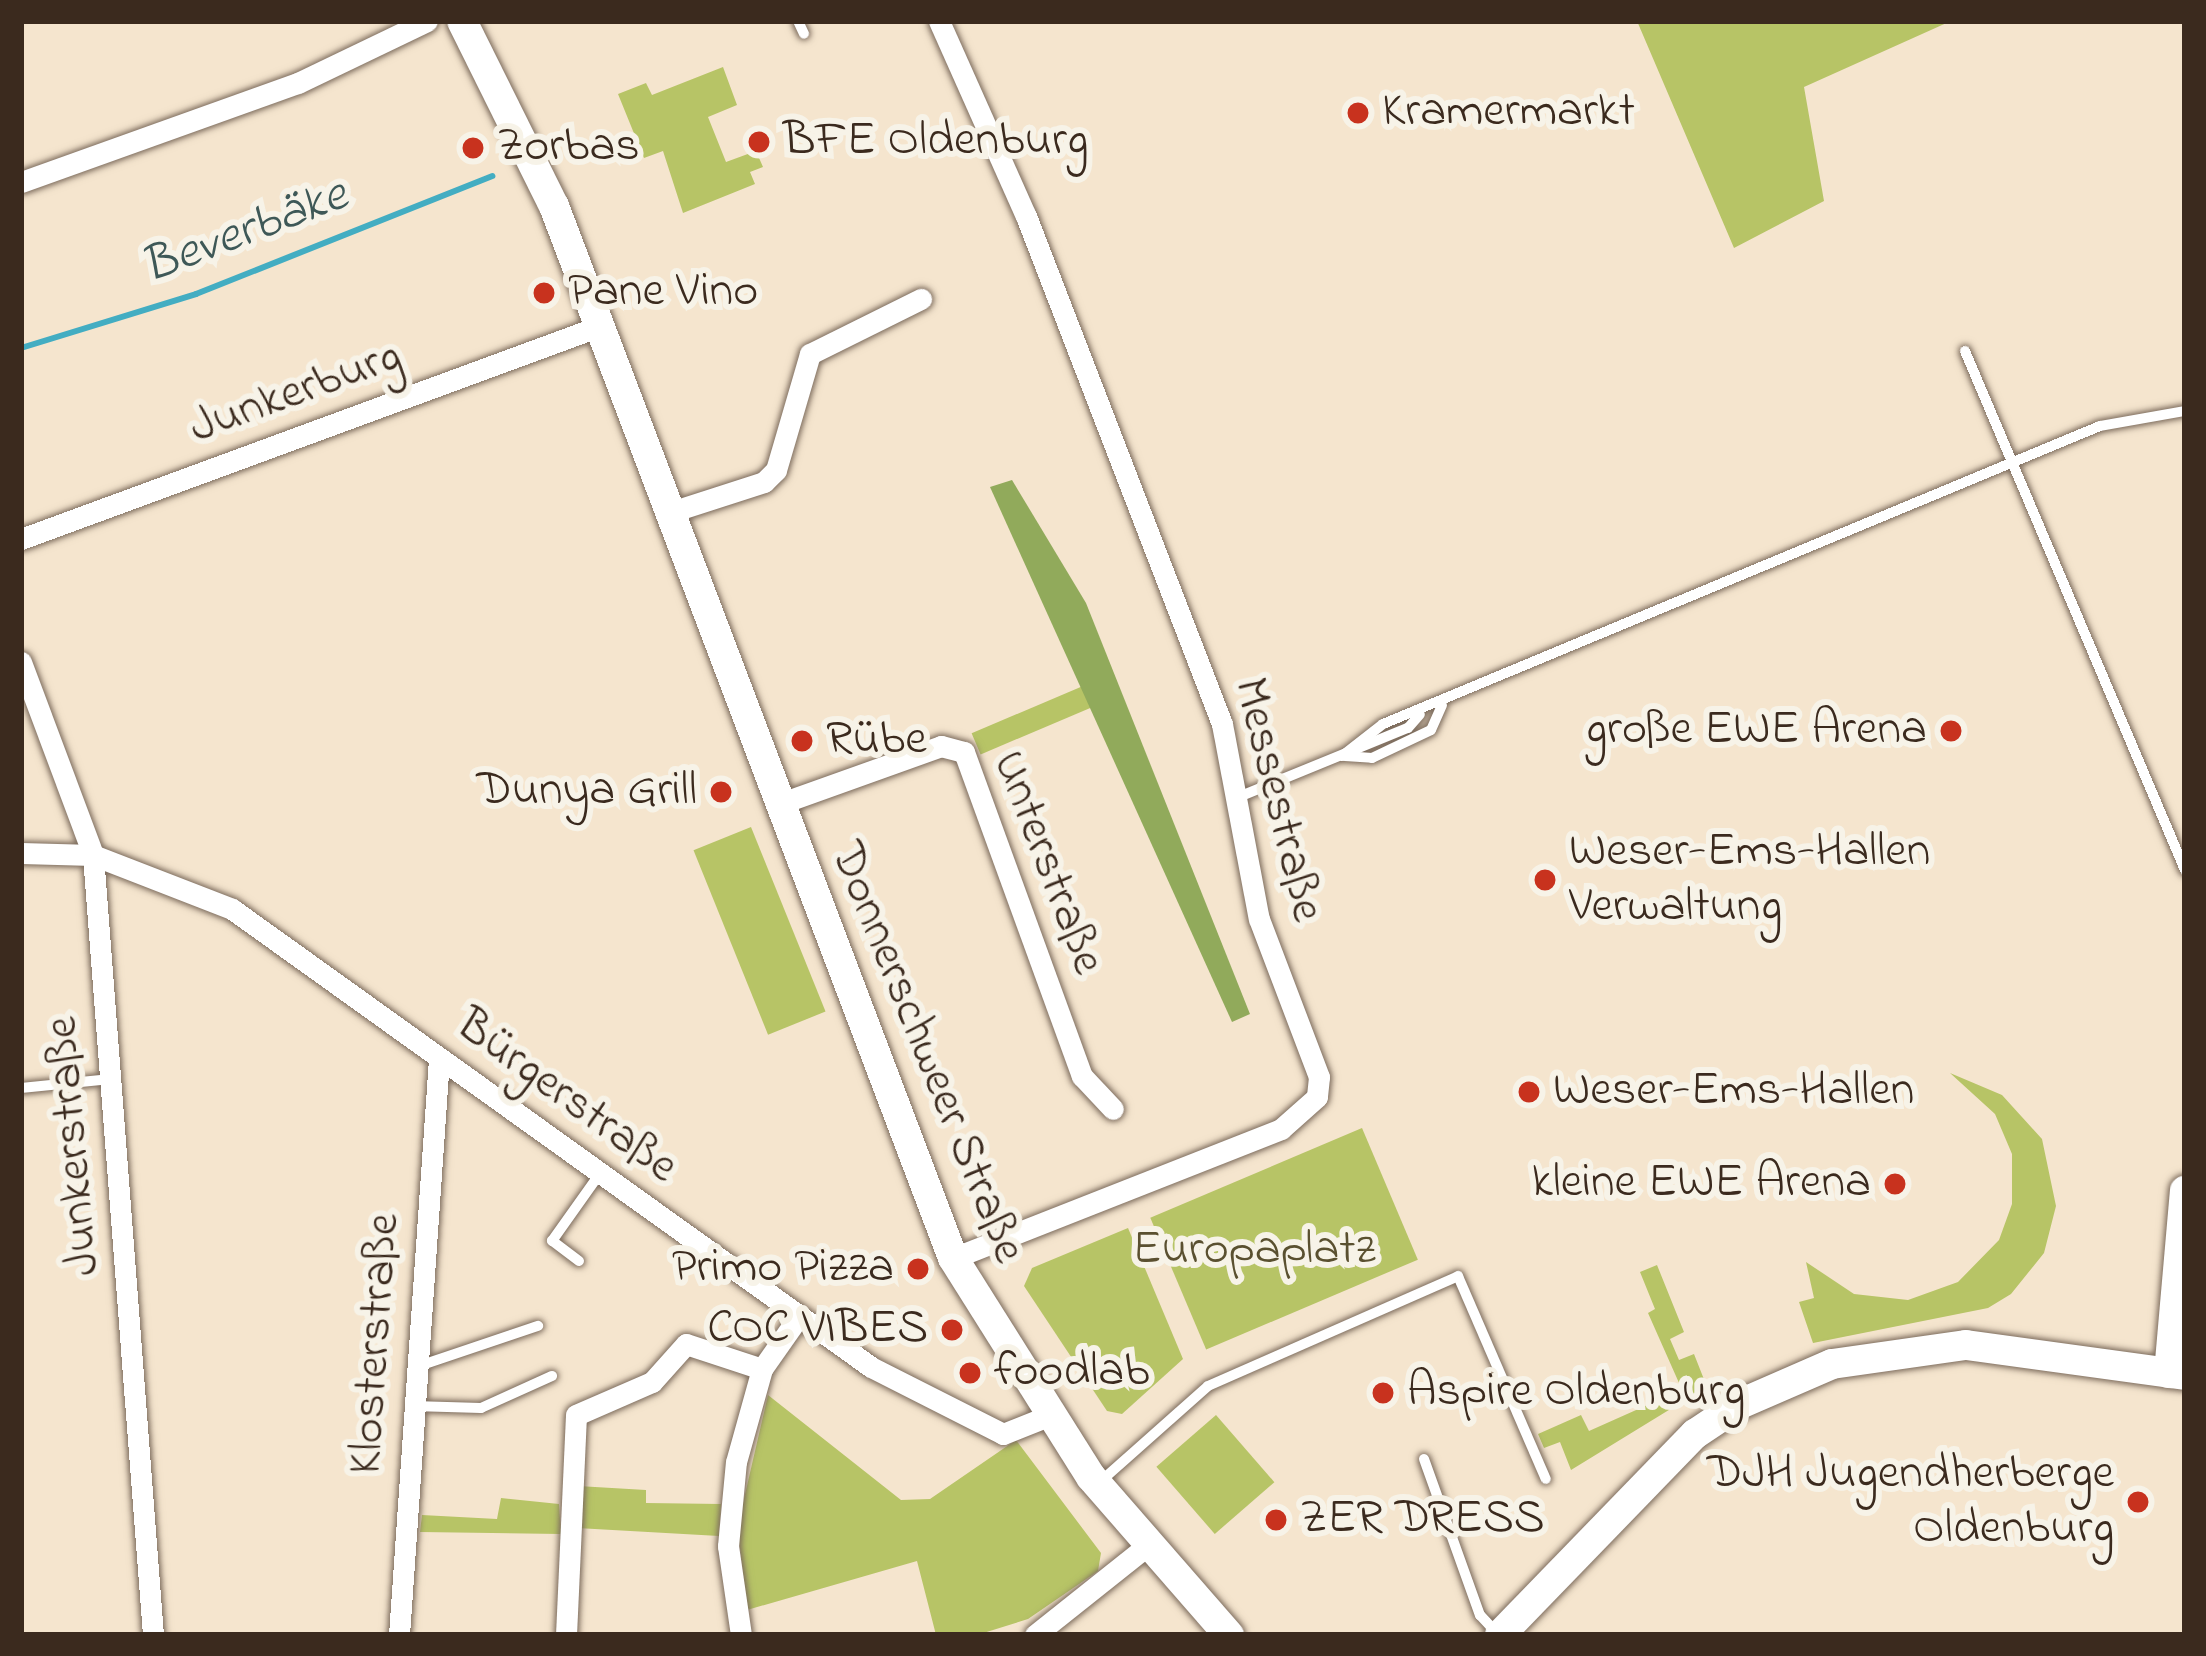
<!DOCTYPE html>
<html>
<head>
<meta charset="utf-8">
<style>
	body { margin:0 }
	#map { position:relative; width:2206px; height:1656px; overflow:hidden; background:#f5e5ce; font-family:"Indie Flower",sans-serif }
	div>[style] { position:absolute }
	.green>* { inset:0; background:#b7c466; transform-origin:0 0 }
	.forest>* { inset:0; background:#91aa5b }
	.stream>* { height:6px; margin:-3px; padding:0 3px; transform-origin:3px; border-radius:3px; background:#43adc2 }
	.roads { filter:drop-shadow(0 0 3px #7c6b5c) drop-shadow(0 0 3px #7c6b5c) }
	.lane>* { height:10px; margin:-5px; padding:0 5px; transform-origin:5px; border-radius:5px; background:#fff }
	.street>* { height:21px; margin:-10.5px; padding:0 10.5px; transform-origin:10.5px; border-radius:10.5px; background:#fff }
	.secondary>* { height:30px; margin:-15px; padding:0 15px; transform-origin:15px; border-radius:15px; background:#fff }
	.dots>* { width:33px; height:33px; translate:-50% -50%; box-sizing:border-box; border:6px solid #f7f3e8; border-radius:50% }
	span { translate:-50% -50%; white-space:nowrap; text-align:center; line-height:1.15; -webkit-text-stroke:12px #f7f3e8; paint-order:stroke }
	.poi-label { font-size:48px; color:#3b2a1e }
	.left { translate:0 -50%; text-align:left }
	.right { translate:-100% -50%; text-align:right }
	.street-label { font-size:48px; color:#3b2a1e }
	.park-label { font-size:48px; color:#5a5030 }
	.water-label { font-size:51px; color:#3e5857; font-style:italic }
	.frame { position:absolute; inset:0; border:24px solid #3b2a1e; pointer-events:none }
</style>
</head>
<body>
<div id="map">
	<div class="green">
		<i style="clip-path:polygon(1637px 21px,1951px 21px,1804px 87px,1824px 201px,1734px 248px)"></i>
		<i style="clip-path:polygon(723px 67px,737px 105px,708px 117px,726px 162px,756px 151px,763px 167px,750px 172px,755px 184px,683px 213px,663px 151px,644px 158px,618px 94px,646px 83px,652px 95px)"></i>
		<i style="left:1083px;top:686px;width:23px;height:121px;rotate:67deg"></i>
		<i style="left:751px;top:827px;width:199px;height:62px;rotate:68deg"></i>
		<i style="clip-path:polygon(1950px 1073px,2002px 1095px,2042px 1139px,2056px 1206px,2044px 1253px,2011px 1294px,1988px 1308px,1813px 1343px,1799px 1302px,1814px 1298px,1806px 1262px,1854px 1294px,1908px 1300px,1958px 1282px,1999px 1240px,2012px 1204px,2012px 1154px,1995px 1114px)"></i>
		<i style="left:1362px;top:1128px;width:143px;height:230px;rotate:67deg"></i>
		<i style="clip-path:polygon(1128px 1228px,1183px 1359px,1122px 1414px,1107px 1411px,1024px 1286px,1032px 1268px)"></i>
		<i style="clip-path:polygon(1657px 1265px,1684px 1332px,1670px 1339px,1679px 1360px,1694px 1354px,1707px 1387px,1687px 1401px,1648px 1313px,1655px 1309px,1640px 1272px)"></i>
		<i style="clip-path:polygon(1672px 1394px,1677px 1405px,1571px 1470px,1560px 1442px,1544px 1448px,1538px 1434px,1581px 1415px,1589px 1431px)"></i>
		<i style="clip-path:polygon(768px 1395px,901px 1500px,930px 1499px,1016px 1440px,1101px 1553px,1098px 1571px,1028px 1619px,977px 1635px,936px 1635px,917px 1561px,747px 1610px,735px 1504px,743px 1503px)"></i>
		<i style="left:1216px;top:1415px;width:89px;height:79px;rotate:49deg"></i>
		<i style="clip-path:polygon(578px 1486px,646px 1490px,646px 1503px,721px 1504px,719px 1536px,577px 1528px)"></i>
		<i style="clip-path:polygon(501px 1498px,559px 1504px,561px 1534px,420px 1532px,422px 1515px,497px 1519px)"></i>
	</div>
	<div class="forest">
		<i style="clip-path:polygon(1012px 480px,1086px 603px,1250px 1014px,1232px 1022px,990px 487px)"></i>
	</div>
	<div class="stream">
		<i style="left:21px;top:348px;width:183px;rotate:-17.1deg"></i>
		<i style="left:196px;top:294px;width:319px;rotate:-21.7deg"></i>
	</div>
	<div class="roads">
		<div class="lane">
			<i style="left:798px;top:21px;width:14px;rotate:65deg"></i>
			<i style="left:1965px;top:351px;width:564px;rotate:67.03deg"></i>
			<i style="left:1342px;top:756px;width:52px;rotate:-38deg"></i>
			<i style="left:1383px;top:724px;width:776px;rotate:-22.57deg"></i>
			<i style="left:2100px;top:426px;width:86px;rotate:-10deg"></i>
			<i style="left:1345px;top:756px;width:27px;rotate:4deg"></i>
			<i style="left:1372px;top:758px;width:65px;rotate:-25.4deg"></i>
			<i style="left:1431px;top:730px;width:27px;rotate:-66deg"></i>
			<i style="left:1241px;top:796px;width:180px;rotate:-22.2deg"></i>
			<i style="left:1408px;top:728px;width:18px;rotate:-49deg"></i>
			<i style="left:21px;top:1088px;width:90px;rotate:-5.7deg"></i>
			<i style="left:579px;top:1261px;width:34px;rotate:-143deg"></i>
			<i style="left:552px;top:1241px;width:85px;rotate:-54.6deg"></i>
			<i style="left:416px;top:1367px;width:129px;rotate:-18.6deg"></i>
			<i style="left:413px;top:1406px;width:68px;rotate:1.7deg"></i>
			<i style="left:481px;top:1408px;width:78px;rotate:-24.3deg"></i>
			<i style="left:1424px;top:1459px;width:166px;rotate:70.3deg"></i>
			<i style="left:1480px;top:1615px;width:25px;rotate:47deg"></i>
			<i style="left:1100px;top:1482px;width:144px;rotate:-41.6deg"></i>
			<i style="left:1208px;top:1386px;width:273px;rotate:-23.7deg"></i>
			<i style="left:1458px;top:1276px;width:221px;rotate:66.6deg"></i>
		</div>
		<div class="street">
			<i style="left:939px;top:21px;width:214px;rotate:66deg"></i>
			<i style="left:1026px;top:216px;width:544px;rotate:68.9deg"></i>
			<i style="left:1222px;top:724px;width:198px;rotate:79.3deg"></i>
			<i style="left:1259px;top:919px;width:169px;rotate:69.2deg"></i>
			<i style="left:1319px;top:1077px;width:20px;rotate:96deg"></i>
			<i style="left:1317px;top:1097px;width:48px;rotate:138.4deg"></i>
			<i style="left:1281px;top:1129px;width:352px;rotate:158.5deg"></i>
			<i style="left:21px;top:182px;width:294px;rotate:-19.7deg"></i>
			<i style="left:298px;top:83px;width:143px;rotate:-25.7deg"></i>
			<i style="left:668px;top:513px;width:101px;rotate:-17.9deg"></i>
			<i style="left:764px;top:482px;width:17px;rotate:-45deg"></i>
			<i style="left:776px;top:470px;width:121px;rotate:-73.7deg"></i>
			<i style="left:810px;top:354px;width:124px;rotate:-26.4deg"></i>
			<i style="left:21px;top:539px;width:617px;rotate:-20.2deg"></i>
			<i style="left:21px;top:662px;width:206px;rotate:69.5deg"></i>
			<i style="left:93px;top:855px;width:782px;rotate:85.6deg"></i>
			<i style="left:779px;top:804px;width:172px;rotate:-19.7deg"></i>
			<i style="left:941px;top:746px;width:24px;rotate:15deg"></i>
			<i style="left:964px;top:752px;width:345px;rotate:70deg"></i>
			<i style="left:1082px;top:1076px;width:45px;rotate:46.8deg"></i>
			<i style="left:21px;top:853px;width:72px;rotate:1.6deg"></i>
			<i style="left:93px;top:855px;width:149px;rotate:21.2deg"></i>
			<i style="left:232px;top:909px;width:786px;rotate:35.63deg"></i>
			<i style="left:871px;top:1367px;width:148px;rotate:26.9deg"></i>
			<i style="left:1003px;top:1434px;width:48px;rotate:-21.8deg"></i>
			<i style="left:399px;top:1635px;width:578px;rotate:-86.03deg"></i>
			<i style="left:566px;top:1635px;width:220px;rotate:-87.4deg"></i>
			<i style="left:576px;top:1415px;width:83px;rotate:-23.5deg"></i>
			<i style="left:652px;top:1382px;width:51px;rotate:-48.2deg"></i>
			<i style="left:686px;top:1344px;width:80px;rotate:18.2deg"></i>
			<i style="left:741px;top:1635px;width:90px;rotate:-98.3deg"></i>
			<i style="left:728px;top:1546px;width:84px;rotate:-84.6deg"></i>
			<i style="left:736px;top:1462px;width:97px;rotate:-74.4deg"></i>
			<i style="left:762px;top:1369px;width:61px;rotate:-55deg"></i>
			<i style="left:1035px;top:1635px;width:144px;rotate:-38.5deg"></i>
		</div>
		<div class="secondary">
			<i style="left:462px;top:21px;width:207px;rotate:63.6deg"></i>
			<i style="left:554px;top:206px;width:1125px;rotate:69.23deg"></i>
			<i style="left:953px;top:1258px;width:259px;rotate:57.8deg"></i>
			<i style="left:1091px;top:1477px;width:210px;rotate:48.9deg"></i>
			<i style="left:2169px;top:1373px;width:183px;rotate:-85deg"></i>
			<i style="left:1500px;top:1635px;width:280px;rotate:-45.9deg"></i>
			<i style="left:1695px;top:1434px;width:54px;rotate:-33.7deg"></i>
			<i style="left:1740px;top:1404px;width:100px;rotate:-23.5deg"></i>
			<i style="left:1832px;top:1364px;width:135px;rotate:-8.1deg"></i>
			<i style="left:1966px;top:1345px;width:221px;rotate:7.8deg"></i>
		</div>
	</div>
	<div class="dots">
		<i style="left:1358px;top:113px;background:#c8321e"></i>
		<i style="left:759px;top:142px;background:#c8321e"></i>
		<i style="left:473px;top:148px;background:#c8321e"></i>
		<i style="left:544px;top:293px;background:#c8321e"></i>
		<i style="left:1951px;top:731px;background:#c8321e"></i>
		<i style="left:802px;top:741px;background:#c8321e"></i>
		<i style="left:721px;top:792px;background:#c8321e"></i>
		<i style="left:1545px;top:880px;background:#c8321e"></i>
		<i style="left:1529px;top:1092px;background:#c8321e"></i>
		<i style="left:1895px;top:1184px;background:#c8321e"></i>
		<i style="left:918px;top:1269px;background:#c8321e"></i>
		<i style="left:952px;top:1330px;background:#c8321e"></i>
		<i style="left:970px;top:1373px;background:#c8321e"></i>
		<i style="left:1383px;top:1393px;background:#c8321e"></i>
		<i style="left:2138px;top:1502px;background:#c8321e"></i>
		<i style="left:1276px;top:1520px;background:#c8321e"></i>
	</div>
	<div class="poi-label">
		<span class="left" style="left:1382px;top:113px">Kramermarkt</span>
		<span class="left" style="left:783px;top:142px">BFE Oldenburg</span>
		<span class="left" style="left:497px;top:148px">Zorbas</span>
		<span class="left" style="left:568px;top:293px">Pane Vino</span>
		<span class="right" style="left:1927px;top:731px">große EWE Arena</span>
		<span class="left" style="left:826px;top:741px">Rübe</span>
		<span class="right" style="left:697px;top:792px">Dunya Grill</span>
		<span class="left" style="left:1569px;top:880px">Weser-Ems-Hallen<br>Verwaltung</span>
		<span class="left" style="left:1553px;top:1092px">Weser-Ems-Hallen</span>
		<span class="right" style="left:1871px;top:1184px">kleine EWE Arena</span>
		<span class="right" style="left:894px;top:1269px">Primo Pizza</span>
		<span class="right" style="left:928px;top:1330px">COC VIBES</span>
		<span class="left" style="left:994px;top:1373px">foodlab</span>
		<span class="left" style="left:1407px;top:1393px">Aspire Oldenburg</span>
		<span class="right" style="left:2114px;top:1502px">DJH Jugendherberge<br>Oldenburg</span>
		<span class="left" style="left:1300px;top:1520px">ZER DRESS</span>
	</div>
	<div class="street-label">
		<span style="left:296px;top:393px;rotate:-20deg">Junkerburg</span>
		<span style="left:1277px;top:800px;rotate:76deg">Messestraße</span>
		<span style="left:1047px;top:863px;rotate:69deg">Unterstraße</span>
		<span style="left:926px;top:1053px;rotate:68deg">Donnerschweer Straße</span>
		<span style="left:566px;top:1097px;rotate:36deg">Bürgerstraße</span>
		<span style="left:74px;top:1146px;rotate:-95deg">Junkerstraße</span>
		<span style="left:376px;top:1344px;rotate:-86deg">Klosterstraße</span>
	</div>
	<div class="park-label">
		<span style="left:1254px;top:1251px">Europaplatz</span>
	</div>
	<div class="water-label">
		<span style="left:245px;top:233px;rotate:-21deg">Beverbäke</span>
	</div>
	<div class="frame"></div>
</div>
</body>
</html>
